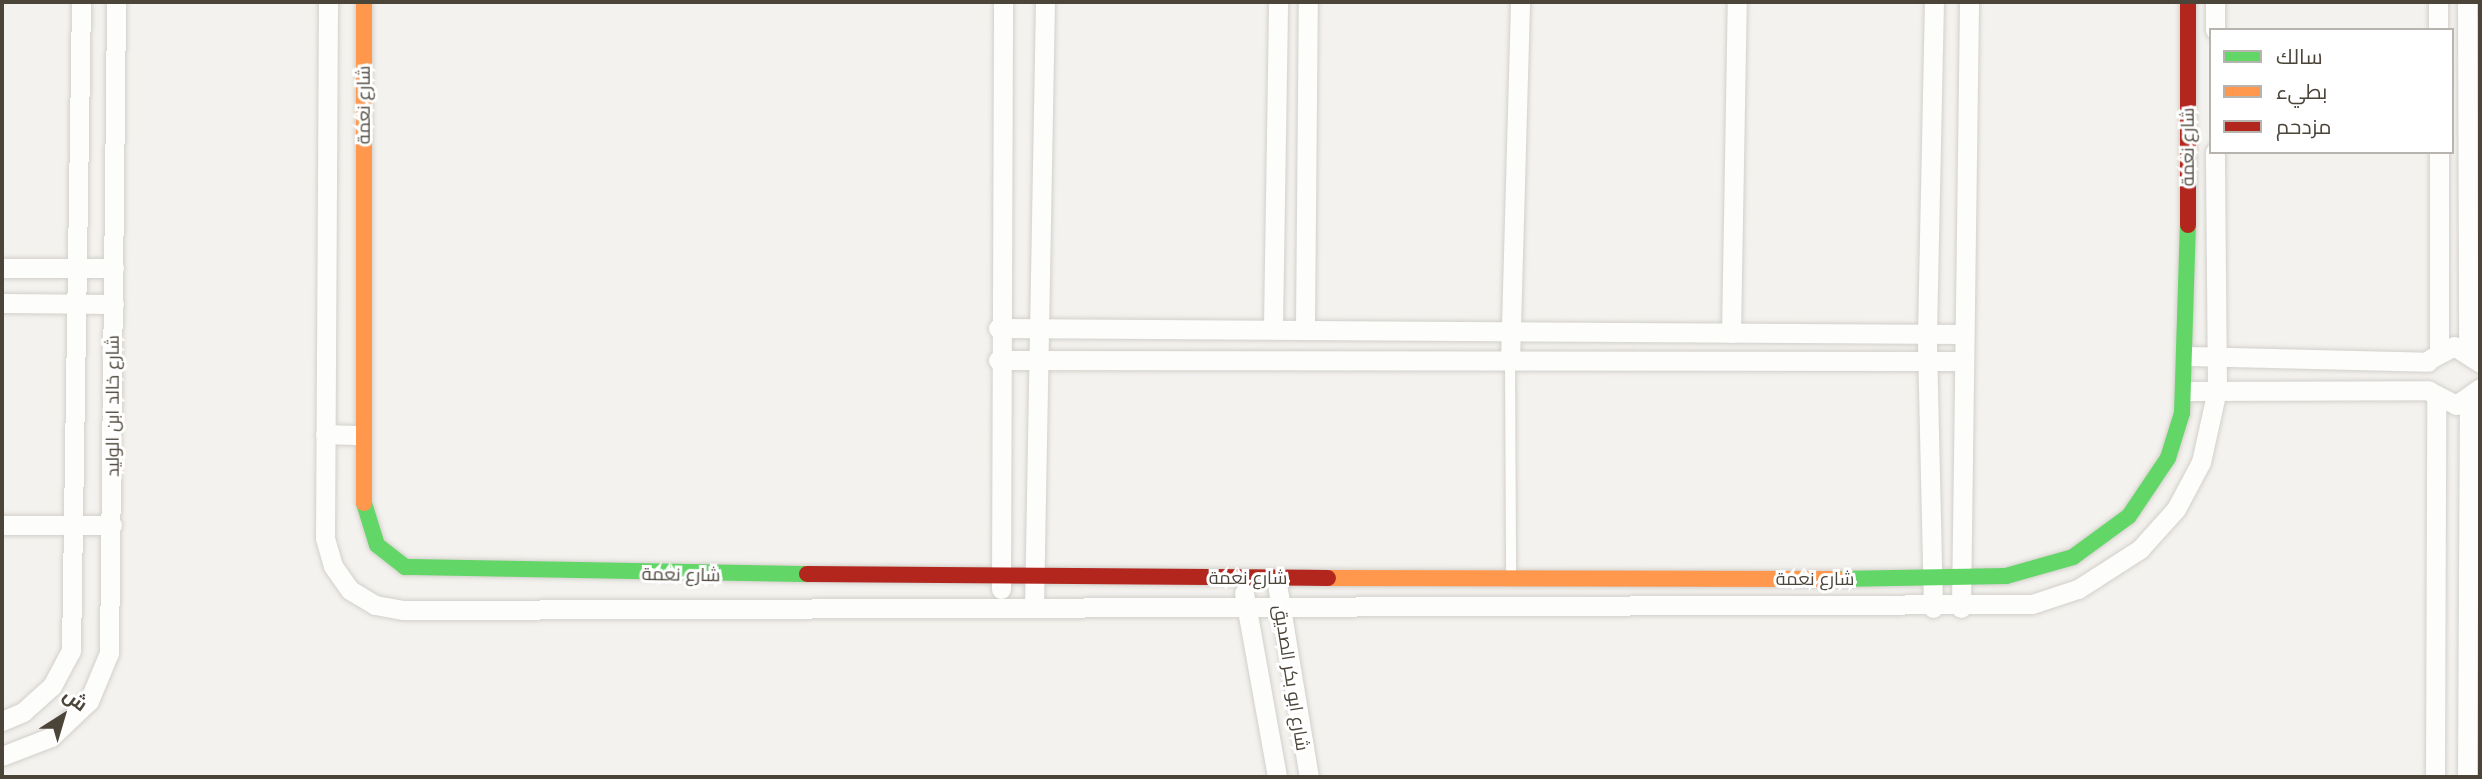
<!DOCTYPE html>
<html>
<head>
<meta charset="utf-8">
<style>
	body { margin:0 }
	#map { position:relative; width:2482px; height:779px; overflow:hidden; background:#f4f2ee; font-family:Quicksand,Cairo,sans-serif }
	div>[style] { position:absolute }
	.roads { filter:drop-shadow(0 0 2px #d2d0cb) drop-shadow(0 0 2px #d2d0cb) }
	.lane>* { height:10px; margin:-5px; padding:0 5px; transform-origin:5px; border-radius:5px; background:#fdfdfc }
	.street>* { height:19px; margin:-9.5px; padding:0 9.5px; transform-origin:9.5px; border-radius:9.5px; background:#fdfdfc }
	.fast>* { height:16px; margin:-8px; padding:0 8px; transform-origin:8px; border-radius:8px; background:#63d668 }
	.slow>* { height:16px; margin:-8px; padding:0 8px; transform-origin:8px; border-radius:8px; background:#ff974d }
	.jam>* { height:16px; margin:-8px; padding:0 8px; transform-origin:8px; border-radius:8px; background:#b3261e }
	span { translate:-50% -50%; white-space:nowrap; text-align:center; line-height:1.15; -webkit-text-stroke:6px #fff; paint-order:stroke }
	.street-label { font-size:18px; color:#4b4439 }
	.frame { position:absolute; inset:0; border:4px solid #4b4439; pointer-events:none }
	.legend { position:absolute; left:2209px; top:28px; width:245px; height:126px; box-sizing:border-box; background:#fff; border:2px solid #b7b4b0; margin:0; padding:9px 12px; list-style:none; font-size:21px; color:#4b4439 }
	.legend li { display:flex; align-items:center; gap:14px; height:35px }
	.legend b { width:35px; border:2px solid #b7b4b0 }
	.north { position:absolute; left:28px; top:681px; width:70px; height:70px; -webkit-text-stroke:5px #fff; paint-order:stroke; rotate:37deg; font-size:19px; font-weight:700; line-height:28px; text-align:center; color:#4b4439 }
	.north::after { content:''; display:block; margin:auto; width:24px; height:32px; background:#4b4439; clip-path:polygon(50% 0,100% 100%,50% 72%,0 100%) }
</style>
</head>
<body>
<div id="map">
	<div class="roads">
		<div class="lane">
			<i style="left:1510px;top:362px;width:216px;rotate:89.7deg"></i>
		</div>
		<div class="street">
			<i style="left:328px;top:2px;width:536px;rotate:90.32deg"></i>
			<i style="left:325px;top:538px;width:29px;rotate:74deg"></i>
			<i style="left:333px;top:566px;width:29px;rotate:55deg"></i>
			<i style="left:350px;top:590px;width:29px;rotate:31deg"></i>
			<i style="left:375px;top:605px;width:29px;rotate:10deg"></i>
			<i style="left:404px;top:610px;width:1628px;rotate:-0.21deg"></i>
			<i style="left:2032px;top:604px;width:48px;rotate:-18.1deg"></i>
			<i style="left:2078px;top:589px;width:74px;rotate:-32.8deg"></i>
			<i style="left:2140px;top:549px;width:54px;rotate:-48deg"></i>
			<i style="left:2176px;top:509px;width:53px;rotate:-62deg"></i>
			<i style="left:2201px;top:462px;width:74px;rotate:-77.5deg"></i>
			<i style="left:2217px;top:390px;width:238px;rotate:-90.5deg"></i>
			<i style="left:2438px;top:2px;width:28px;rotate:90deg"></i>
			<i style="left:2467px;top:2px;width:348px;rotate:89.8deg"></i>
			<i style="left:2215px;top:30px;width:28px;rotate:-90deg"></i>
			<i style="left:2439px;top:152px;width:198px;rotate:90deg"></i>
			<i style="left:2px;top:268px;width:112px"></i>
			<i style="left:2px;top:303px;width:112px;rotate:0.5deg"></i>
			<i style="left:1273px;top:326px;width:324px;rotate:-89.1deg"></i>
			<i style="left:1305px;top:326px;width:324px;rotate:-89.5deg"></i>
			<i style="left:998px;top:328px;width:964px;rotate:0.36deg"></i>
			<i style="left:1731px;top:333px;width:331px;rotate:-89deg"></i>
			<i style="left:2188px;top:356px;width:240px;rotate:1.4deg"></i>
			<i style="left:2430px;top:359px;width:27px;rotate:-28deg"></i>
			<i style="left:2454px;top:346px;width:31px;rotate:33deg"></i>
			<i style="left:998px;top:360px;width:965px;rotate:0.06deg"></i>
			<i style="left:1510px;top:362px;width:360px;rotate:-88.4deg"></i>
			<i style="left:2186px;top:391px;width:243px;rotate:-0.2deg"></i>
			<i style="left:2429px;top:391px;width:30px;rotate:27deg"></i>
			<i style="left:2456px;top:405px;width:29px;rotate:-35deg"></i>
			<i style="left:325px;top:434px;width:37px;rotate:2deg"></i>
			<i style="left:2px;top:525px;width:110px"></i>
			<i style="left:1276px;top:578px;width:202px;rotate:80.6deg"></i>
			<i style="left:1001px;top:589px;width:587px;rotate:-89.8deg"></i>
			<i style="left:1244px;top:593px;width:187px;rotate:79.8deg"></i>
			<i style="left:1034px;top:607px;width:605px;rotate:-88.96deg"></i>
			<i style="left:1933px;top:608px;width:274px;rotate:-91.3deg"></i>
			<i style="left:1927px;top:334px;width:332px;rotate:-88.8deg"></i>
			<i style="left:1961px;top:608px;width:606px;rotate:-89.24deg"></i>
			<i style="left:2px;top:721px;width:23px;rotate:-23deg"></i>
			<i style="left:23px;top:712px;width:39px;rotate:-42deg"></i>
			<i style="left:52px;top:686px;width:40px;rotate:-62deg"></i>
			<i style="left:71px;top:651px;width:649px;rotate:-89.12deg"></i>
			<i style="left:2px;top:756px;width:53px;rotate:-21.2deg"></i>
			<i style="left:51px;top:737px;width:52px;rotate:-43.5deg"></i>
			<i style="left:89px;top:701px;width:52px;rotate:-67.4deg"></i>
			<i style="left:109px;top:653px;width:651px;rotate:-89.38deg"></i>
			<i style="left:2435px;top:777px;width:379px;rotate:-89.8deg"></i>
			<i style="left:2467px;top:777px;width:376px;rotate:-89.7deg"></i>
		</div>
		<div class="fast">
			<i style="left:364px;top:503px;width:44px;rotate:72.8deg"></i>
			<i style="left:377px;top:545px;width:36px;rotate:38deg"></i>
			<i style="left:405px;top:567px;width:402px;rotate:1deg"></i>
			<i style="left:1838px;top:579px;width:168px;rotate:-1deg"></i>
			<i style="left:2006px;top:576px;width:70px;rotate:-15.8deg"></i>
			<i style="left:2073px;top:557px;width:69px;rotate:-36.2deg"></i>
			<i style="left:2129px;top:516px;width:70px;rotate:-56.1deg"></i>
			<i style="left:2168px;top:458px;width:47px;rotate:-72.7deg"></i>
			<i style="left:2182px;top:413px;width:188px;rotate:-88.2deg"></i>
		</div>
		<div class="slow">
			<i style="left:364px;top:2px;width:501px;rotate:90deg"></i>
			<i style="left:1328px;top:578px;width:510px;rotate:0.11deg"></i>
		</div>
		<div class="jam">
			<i style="left:2188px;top:2px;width:223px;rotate:90deg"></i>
			<i style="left:807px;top:574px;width:521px;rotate:0.44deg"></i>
		</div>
	</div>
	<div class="street-label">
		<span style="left:364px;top:105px;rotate:-90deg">شارع نعمة</span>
		<span style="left:2188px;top:147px;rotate:-90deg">شارع نعمة</span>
		<span style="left:113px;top:406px;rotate:-90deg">شارع خالد ابن الوليد</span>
		<span style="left:681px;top:575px;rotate:1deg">شارع نعمة</span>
		<span style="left:1248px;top:578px">شارع نعمة</span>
		<span style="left:1815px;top:579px">شارع نعمة</span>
		<span style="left:1291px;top:678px;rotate:81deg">شارع ابو بكر الصديق</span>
	</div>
	<div class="frame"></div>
	<ul class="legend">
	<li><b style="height:9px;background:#63d668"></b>سالك</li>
	<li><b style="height:9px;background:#ff974d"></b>بطيء</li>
	<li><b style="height:9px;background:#b3261e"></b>مزدحم</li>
	</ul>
	<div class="north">ش</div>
</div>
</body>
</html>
